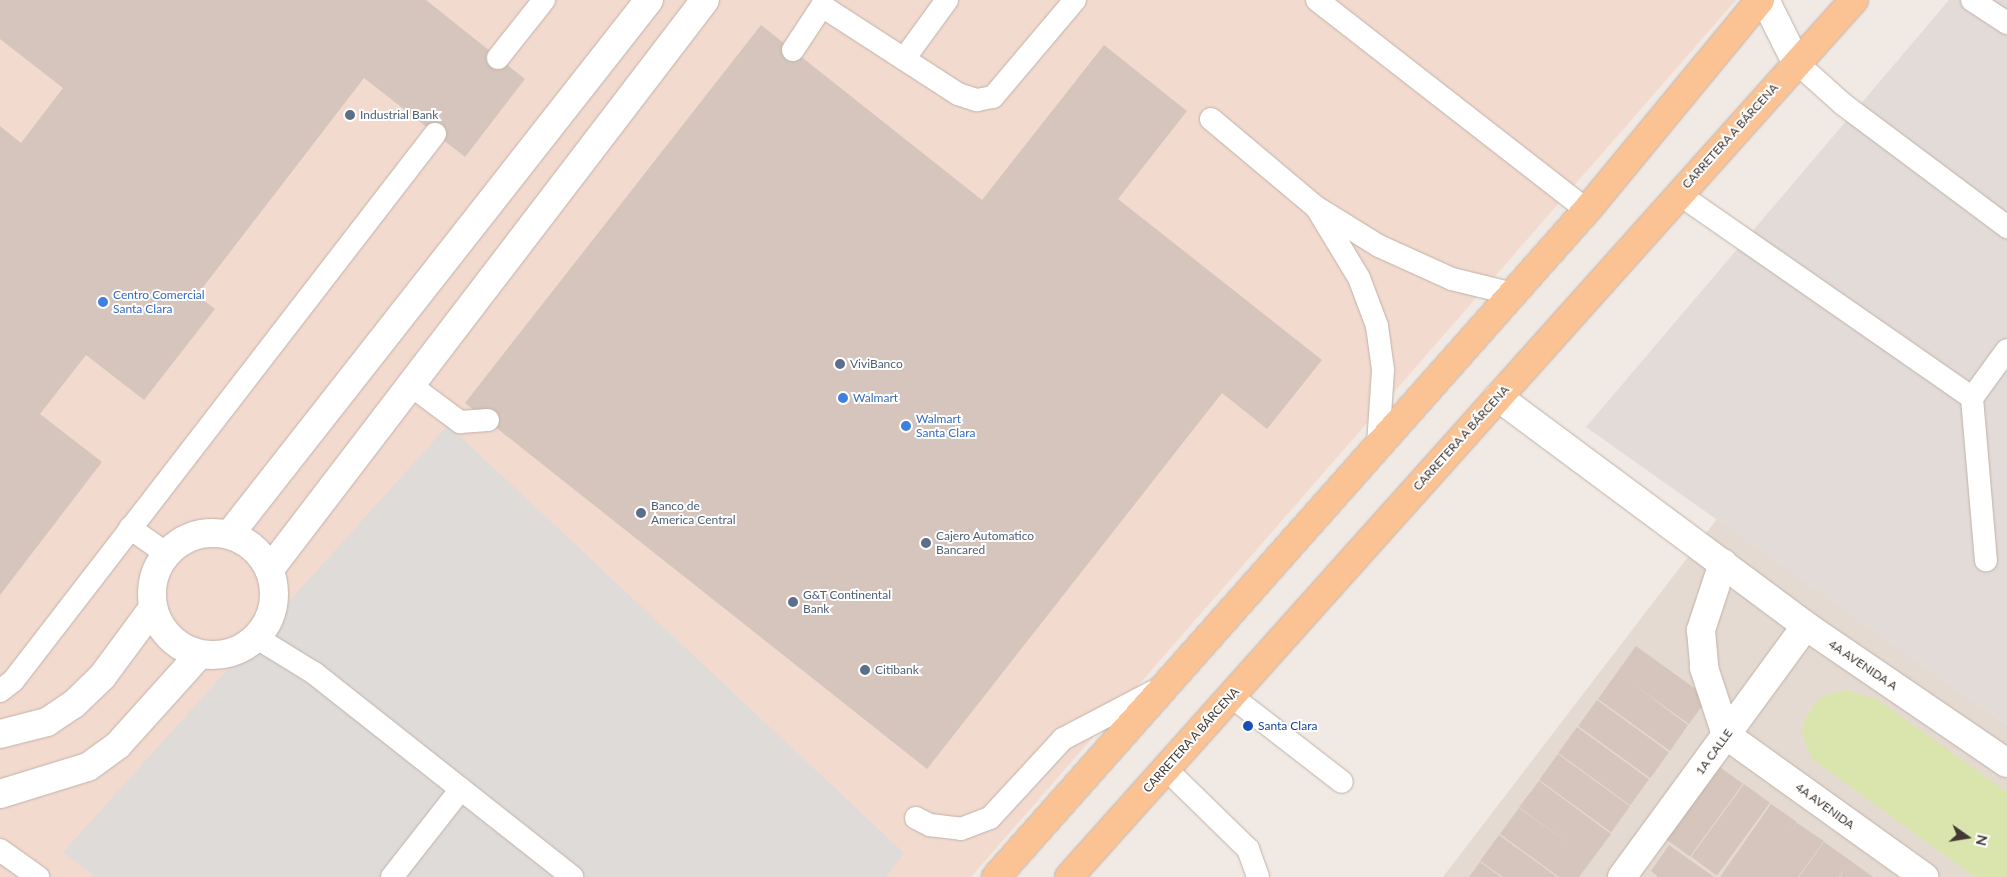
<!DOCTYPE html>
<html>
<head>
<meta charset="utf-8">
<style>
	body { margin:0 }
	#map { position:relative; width:2007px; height:877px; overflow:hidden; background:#f1e9e3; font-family:Lato,sans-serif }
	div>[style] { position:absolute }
	.residential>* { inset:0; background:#e5dad1 }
	.commercial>* { inset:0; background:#f3dace }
	.industrial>* { inset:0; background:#e3dbd8 }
	.green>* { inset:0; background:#dae5ad }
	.parking>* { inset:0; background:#dfdbd9 }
	.building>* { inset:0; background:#d5c5bc; transform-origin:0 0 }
	.roads { filter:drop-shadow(0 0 1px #bfb2a9) drop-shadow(0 0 1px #bfb2a9) }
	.lane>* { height:22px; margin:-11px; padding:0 11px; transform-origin:11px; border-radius:11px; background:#fff }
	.street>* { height:28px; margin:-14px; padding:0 14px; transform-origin:14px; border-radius:14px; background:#fff }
	.street>.ring { margin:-14px; padding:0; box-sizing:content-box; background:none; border:28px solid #fff; border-radius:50% }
	.primary>* { height:28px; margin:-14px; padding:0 14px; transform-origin:14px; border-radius:14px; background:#fbc293 }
	.dots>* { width:14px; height:14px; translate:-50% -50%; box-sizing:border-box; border:2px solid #fff; border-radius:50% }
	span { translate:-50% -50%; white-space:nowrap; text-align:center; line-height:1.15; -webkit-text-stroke:4px #fff; paint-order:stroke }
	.service-label { font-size:12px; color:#4e5e75 }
	.left { translate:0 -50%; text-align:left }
	.street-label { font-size:12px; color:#433934 }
	.shop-label { font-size:12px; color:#366cbe }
	.transit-label { font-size:12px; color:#164399 }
	.north { position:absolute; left:1942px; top:812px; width:50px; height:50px; -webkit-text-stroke:4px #fff; paint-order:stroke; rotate:103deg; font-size:14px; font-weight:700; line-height:20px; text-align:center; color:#433934 }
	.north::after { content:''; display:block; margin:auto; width:18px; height:22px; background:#433934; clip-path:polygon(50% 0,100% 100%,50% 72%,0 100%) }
</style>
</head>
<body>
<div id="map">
	<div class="residential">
		<i style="clip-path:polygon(1717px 519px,2007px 725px,2007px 877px,1443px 877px)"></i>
	</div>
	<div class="commercial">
		<i style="clip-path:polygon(0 0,1736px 0,971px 877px,0 877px)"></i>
	</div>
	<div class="industrial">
		<i style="clip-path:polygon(1949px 0,2007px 0,2007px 725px,1586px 427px)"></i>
	</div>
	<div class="green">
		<i style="clip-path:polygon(1846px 690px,1878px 700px,2007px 792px,2007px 877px,1975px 877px,1812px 759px,1802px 733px,1804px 720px,1820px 697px)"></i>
	</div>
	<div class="parking">
		<i style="clip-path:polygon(448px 425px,904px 853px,886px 877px,95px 877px,63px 852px)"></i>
	</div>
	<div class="building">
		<i style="clip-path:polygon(0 0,426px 0,525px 79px,465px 157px,364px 78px,197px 295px,215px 309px,144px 400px,86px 355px,40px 414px,102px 462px,0 595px,0 126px,21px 143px,63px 88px,0 39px)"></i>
		<i style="clip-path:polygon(761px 25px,982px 200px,1104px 45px,1187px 111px,1118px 199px,1322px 360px,1267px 429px,1222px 393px,927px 769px,465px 403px)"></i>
		<i style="clip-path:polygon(1636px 646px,1708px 698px,1689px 724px,1633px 684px,1688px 725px,1670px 751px,1598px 699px)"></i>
		<i style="left:1597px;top:700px;width:89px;height:32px;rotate:36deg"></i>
		<i style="left:1577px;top:727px;width:89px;height:32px;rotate:36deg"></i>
		<i style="left:1558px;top:754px;width:89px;height:32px;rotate:36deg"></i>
		<i style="left:1717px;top:765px;width:32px;height:90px;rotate:36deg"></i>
		<i style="clip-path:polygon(1539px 781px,1611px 834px,1579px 877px,1559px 877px,1500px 834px,1519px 808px,1575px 848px,1519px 807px)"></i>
		<i style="left:1744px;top:784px;width:32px;height:90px;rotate:36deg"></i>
		<i style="clip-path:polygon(1771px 804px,1797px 822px,1789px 835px,1797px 823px,1824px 841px,1798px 877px,1720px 877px)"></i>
		<i style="clip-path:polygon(1499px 835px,1557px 877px,1503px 877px,1480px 861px)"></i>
		<i style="clip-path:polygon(1824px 842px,1851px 861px,1873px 877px,1840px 877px,1845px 869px,1839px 877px,1799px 877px)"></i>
		<i style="clip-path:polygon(1669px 845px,1714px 877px,1658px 877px,1651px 871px)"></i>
		<i style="clip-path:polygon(1480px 862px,1501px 877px,1469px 877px)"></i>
	</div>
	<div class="roads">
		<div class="lane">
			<i style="left:1317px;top:0;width:342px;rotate:37.9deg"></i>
			<i style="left:1972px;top:0;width:42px;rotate:33.3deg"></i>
			<i style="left:793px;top:50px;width:53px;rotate:-56.6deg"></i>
			<i style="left:822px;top:6px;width:162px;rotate:32.9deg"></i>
			<i style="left:958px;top:94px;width:20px;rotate:18deg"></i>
			<i style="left:977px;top:100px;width:16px;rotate:-11deg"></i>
			<i style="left:993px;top:97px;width:127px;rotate:-49.8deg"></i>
			<i style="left:498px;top:58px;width:74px;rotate:-51.6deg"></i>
			<i style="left:904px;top:59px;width:73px;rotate:-53.9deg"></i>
			<i style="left:1796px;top:62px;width:64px;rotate:41.9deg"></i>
			<i style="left:1844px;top:105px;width:204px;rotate:36.8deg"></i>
			<i style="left:1211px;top:119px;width:137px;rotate:40deg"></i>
			<i style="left:1316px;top:207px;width:74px;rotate:31.8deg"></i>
			<i style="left:1379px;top:246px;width:80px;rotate:24.3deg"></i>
			<i style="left:1452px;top:279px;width:63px;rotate:13.8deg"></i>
			<i style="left:1679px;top:194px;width:357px;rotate:34.8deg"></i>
			<i style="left:1972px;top:398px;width:163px;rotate:85.1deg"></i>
			<i style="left:1318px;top:210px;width:79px;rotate:58.9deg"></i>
			<i style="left:1359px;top:278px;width:51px;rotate:69.4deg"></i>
			<i style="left:1377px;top:326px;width:44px;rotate:82.2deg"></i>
			<i style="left:1383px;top:370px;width:76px;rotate:93.8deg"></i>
			<i style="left:413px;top:387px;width:59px;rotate:36.7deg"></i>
			<i style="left:460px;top:422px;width:28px;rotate:-4deg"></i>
			<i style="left:1972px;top:398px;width:59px;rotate:-53.9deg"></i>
			<i style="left:130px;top:528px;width:45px;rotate:35.1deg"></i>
			<i style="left:257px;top:638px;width:67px;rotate:31.6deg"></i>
			<i style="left:314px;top:673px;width:329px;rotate:38.3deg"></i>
			<i style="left:0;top:691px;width:16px;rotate:-38deg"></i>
			<i style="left:13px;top:681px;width:691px;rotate:-52.35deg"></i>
			<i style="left:1231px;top:696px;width:140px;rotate:37.8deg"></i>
			<i style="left:1166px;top:769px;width:115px;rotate:44.3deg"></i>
			<i style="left:1248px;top:849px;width:30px;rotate:70deg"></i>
			<i style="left:916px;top:818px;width:16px;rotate:27deg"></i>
			<i style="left:930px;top:825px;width:31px;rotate:7deg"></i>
			<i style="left:961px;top:829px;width:31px;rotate:-21deg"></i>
			<i style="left:990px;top:818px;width:108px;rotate:-47.3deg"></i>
			<i style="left:1063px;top:739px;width:110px;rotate:-27.7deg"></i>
			<i style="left:0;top:850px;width:47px;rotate:35.4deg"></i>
			<i style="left:392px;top:877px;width:112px;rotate:-51.9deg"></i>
		</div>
		<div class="street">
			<i style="left:1765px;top:0;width:69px;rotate:63.4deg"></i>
			<i style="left:1498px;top:397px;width:384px;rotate:36.6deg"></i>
			<i style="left:1806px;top:626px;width:243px;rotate:34.3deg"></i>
			<i class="ring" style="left:152px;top:533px;width:94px;height:94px"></i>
			<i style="left:230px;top:534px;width:679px;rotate:-51.88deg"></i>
			<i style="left:1723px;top:563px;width:71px;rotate:108.2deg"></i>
			<i style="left:1701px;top:630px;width:38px;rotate:85deg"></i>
			<i style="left:1704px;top:668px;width:71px;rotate:71.8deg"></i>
			<i style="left:270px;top:569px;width:716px;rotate:-52.6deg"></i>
			<i style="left:0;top:734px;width:49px;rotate:-14.3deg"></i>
			<i style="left:47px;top:722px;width:32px;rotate:-34deg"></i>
			<i style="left:74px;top:704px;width:39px;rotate:-44deg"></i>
			<i style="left:102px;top:677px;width:86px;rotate:-53.5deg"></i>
			<i style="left:1726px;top:735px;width:244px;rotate:35.6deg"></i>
			<i style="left:0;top:794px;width:92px;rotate:-17.1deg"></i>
			<i style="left:88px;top:767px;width:37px;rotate:-36deg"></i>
			<i style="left:118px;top:745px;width:121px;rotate:-48deg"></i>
			<i style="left:1622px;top:877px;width:311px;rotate:-53.8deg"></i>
		</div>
		<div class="primary">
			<i style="left:996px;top:877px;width:891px;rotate:-48.46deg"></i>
			<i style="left:1587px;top:210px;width:272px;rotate:-50.5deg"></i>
			<i style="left:1069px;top:877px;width:1177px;rotate:-48.17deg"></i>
		</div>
	</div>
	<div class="dots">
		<i style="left:350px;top:115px;background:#5c6f8a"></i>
		<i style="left:103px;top:302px;background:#3f7fe0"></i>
		<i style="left:840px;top:364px;background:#5c6f8a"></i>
		<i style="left:843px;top:398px;background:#3f7fe0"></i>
		<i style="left:906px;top:426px;background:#3f7fe0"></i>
		<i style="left:641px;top:513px;background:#5c6f8a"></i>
		<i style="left:926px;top:543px;background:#5c6f8a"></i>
		<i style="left:793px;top:602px;background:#5c6f8a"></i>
		<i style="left:865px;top:670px;background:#5c6f8a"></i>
		<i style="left:1248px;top:726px;background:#1a4fb4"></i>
	</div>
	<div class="service-label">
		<span class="left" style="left:360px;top:115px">Industrial Bank</span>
		<span class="left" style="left:850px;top:364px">ViviBanco</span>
		<span class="left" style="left:651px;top:513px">Banco de<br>America Central</span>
		<span class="left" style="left:936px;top:543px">Cajero Automatico<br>Bancared</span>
		<span class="left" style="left:803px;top:602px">G&amp;T Continental<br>Bank</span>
		<span class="left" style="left:875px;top:670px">Citibank</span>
	</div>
	<div class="street-label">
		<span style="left:1730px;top:136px;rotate:-48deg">CARRETERA A BÁRCENA</span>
		<span style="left:1461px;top:438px;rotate:-48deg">CARRETERA A BÁRCENA</span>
		<span style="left:1863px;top:665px;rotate:34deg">4A AVENIDA A</span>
		<span style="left:1191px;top:740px;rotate:-48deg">CARRETERA A BÁRCENA</span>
		<span style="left:1714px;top:752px;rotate:-54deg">1A CALLE</span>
		<span style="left:1825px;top:806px;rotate:36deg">4A AVENIDA</span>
	</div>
	<div class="shop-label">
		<span class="left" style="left:113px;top:302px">Centro Comercial<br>Santa Clara</span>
		<span class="left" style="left:853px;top:398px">Walmart</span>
		<span class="left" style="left:916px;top:426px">Walmart<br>Santa Clara</span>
	</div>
	<div class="transit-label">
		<span class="left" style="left:1258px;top:726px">Santa Clara</span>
	</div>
	<div class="north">N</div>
</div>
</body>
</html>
